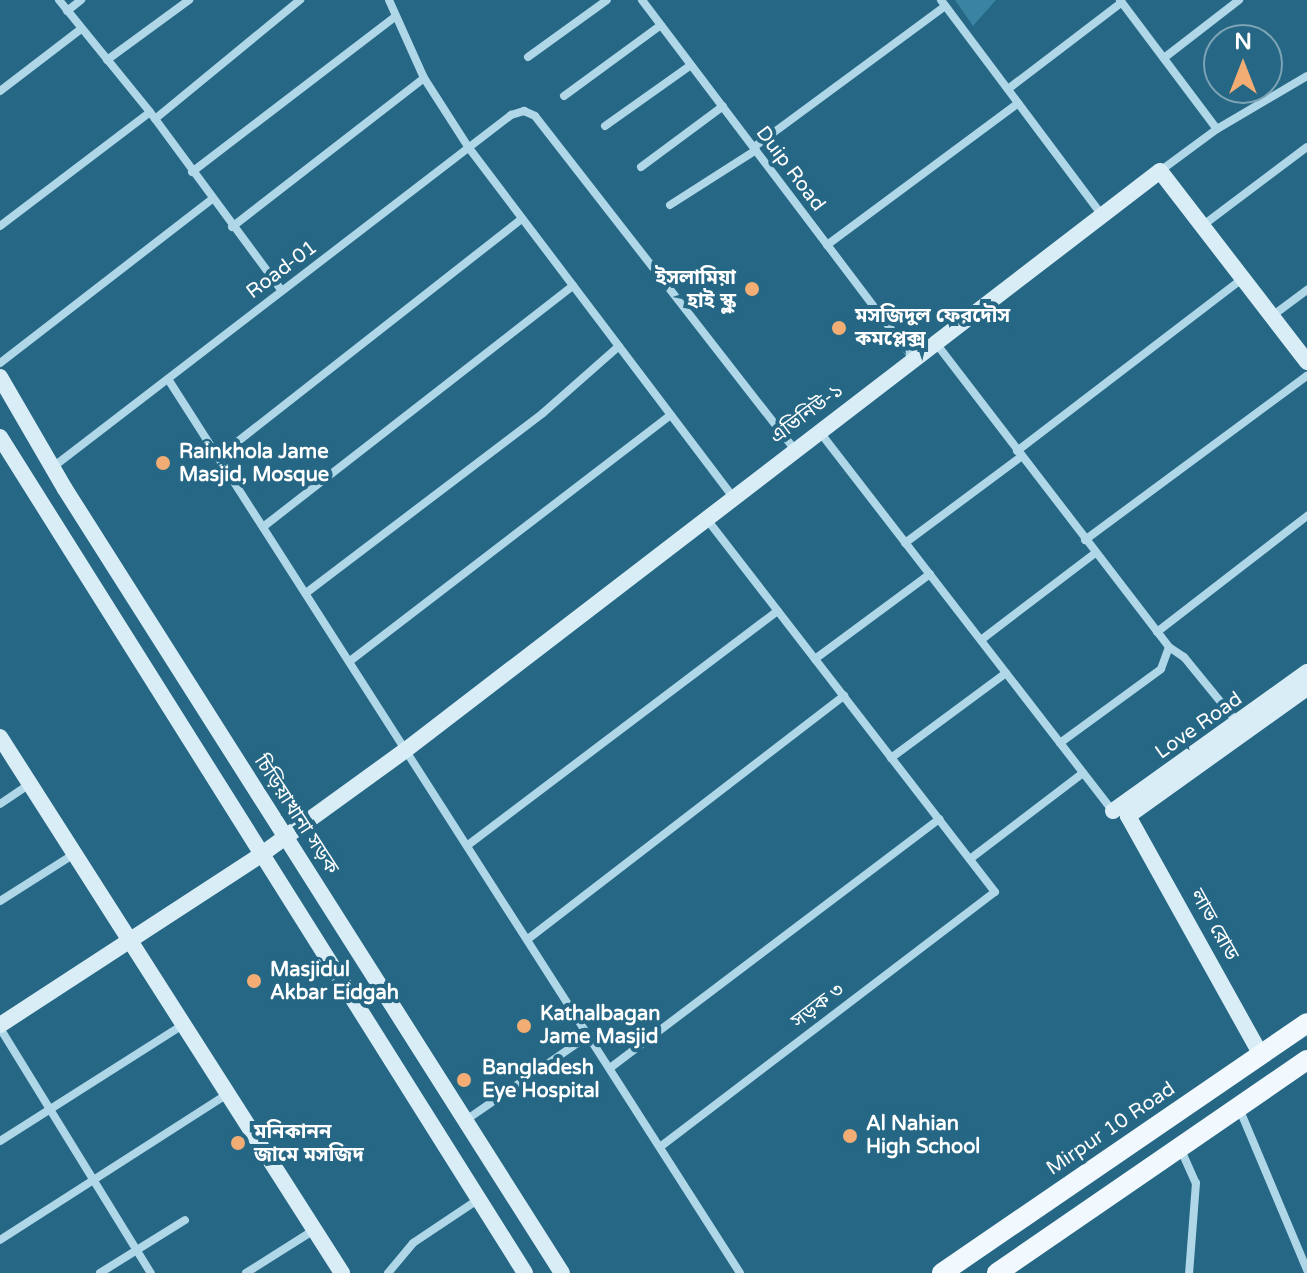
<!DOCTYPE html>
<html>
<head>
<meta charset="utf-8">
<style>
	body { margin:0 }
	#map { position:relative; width:1307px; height:1273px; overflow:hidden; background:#256784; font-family:"Varela Round","Noto Sans Bengali",sans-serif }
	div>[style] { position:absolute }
	.green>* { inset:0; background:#3a83a1 }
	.street>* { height:8px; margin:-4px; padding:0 4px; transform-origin:4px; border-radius:4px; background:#afd7e8 }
	.secondary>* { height:16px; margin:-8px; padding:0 8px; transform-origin:8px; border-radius:8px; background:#d9edf7 }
	.primary>* { height:20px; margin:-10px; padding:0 10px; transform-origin:10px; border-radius:10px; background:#f1f9fe }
	.dots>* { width:22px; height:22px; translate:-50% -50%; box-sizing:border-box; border:4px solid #256784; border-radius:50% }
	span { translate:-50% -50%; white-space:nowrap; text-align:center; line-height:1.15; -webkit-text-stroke:8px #256784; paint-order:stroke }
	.street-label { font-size:20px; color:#fff }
	.poi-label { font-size:20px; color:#fff; font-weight:700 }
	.right { translate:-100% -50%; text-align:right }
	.left { translate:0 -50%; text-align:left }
	.north { position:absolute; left:1203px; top:24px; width:80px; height:80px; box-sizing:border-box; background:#256784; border:2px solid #7ca4b5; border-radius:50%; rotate:0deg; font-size:22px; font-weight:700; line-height:32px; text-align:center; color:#fff }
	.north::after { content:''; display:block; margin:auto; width:28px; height:36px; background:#f1ad73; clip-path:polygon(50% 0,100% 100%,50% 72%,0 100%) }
</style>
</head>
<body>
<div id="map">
	<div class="green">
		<i style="clip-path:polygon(955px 0,996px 0,973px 26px)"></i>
	</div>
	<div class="street">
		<i style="left:59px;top:0;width:144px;rotate:50.9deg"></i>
		<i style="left:150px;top:112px;width:221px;rotate:53.6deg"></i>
		<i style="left:389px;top:0;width:85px;rotate:65.8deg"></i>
		<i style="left:424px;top:78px;width:83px;rotate:57.3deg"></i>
		<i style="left:469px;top:148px;width:436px;rotate:52.9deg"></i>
		<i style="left:642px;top:0;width:449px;rotate:52.9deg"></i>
		<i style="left:941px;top:0;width:269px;rotate:53.2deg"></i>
		<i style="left:1120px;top:0;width:161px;rotate:53.1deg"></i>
		<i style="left:67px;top:11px;width:18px;rotate:-38deg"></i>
		<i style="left:528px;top:57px;width:97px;rotate:-35.8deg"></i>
		<i style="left:1164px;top:58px;width:95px;rotate:-37.7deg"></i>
		<i style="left:107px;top:60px;width:102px;rotate:-36.2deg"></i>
		<i style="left:1008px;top:89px;width:143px;rotate:-37.3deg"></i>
		<i style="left:0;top:91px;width:102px;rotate:-37.4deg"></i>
		<i style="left:564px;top:96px;width:120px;rotate:-36.2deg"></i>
		<i style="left:155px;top:119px;width:188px;rotate:-39.4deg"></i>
		<i style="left:605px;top:126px;width:105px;rotate:-35.3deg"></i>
		<i style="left:754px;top:147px;width:237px;rotate:-36.4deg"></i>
		<i style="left:641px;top:167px;width:102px;rotate:-36.6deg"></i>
		<i style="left:1160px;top:171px;width:71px;rotate:-36.4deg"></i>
		<i style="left:1217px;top:129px;width:104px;rotate:-30.5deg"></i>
		<i style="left:192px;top:172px;width:255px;rotate:-37.4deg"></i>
		<i style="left:670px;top:205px;width:102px;rotate:-32.6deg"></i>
		<i style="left:0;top:226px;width:188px;rotate:-37.2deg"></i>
		<i style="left:1202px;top:226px;width:131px;rotate:-37deg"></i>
		<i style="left:232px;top:227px;width:243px;rotate:-37.8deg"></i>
		<i style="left:827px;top:245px;width:238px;rotate:-36.6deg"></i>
		<i style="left:1272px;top:316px;width:44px;rotate:-36.6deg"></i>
		<i style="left:935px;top:342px;width:384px;rotate:52.5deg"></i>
		<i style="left:1169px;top:647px;width:18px;rotate:34deg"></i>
		<i style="left:1184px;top:657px;width:84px;rotate:50.8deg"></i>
		<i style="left:0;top:363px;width:268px;rotate:-37.7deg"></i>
		<i style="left:168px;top:379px;width:1061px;rotate:57.39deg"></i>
		<i style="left:819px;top:431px;width:480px;rotate:52.3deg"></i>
		<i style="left:1017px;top:451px;width:283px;rotate:-37.4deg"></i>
		<i style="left:218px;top:457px;width:386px;rotate:-38.1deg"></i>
		<i style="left:53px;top:467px;width:578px;rotate:-37.54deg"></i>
		<i style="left:511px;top:115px;width:14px;rotate:-17deg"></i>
		<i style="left:524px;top:111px;width:12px;rotate:24deg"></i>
		<i style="left:535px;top:116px;width:422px;rotate:52.1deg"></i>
		<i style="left:263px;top:527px;width:393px;rotate:-37.9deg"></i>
		<i style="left:1085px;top:540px;width:276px;rotate:-36.5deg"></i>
		<i style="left:905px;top:543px;width:144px;rotate:-36.6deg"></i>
		<i style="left:306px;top:593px;width:298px;rotate:-37.2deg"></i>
		<i style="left:543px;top:413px;width:101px;rotate:-41.4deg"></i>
		<i style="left:1157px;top:632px;width:190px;rotate:-37.7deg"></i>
		<i style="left:981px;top:640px;width:143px;rotate:-37.3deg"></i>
		<i style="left:815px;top:659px;width:143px;rotate:-36.5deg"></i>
		<i style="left:350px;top:661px;width:404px;rotate:-37.5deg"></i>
		<i style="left:1060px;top:743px;width:125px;rotate:-36.2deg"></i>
		<i style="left:1161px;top:669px;width:23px;rotate:-70deg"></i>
		<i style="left:891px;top:758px;width:143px;rotate:-36.5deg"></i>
		<i style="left:0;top:804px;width:36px;rotate:-34deg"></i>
		<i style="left:468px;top:845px;width:388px;rotate:-37.1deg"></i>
		<i style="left:970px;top:859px;width:142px;rotate:-37.3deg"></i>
		<i style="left:0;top:901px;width:88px;rotate:-32.4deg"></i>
		<i style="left:528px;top:939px;width:399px;rotate:-37.6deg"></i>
		<i style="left:0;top:1028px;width:288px;rotate:58.4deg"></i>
		<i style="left:610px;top:1068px;width:413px;rotate:-37.1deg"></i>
		<i style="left:1239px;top:1108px;width:176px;rotate:67.2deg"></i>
		<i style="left:466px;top:1120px;width:150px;rotate:-34.6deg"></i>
		<i style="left:0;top:1141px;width:217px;rotate:-32.4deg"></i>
		<i style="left:660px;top:1147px;width:421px;rotate:-37.3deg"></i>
		<i style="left:995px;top:892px;width:474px;rotate:-127.7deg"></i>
		<i style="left:1181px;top:1150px;width:36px;rotate:66deg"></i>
		<i style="left:1196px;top:1183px;width:90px;rotate:94.4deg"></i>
		<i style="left:0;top:1240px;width:270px;rotate:-32.7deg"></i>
		<i style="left:100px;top:1273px;width:100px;rotate:-31.9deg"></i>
		<i style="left:246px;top:1273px;width:80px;rotate:-32.3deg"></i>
		<i style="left:388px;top:1273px;width:39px;rotate:-50deg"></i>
		<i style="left:413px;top:1243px;width:79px;rotate:-33.7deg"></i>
	</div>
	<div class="secondary">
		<i style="left:0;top:377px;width:129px;rotate:59.9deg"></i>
		<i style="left:65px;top:489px;width:928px;rotate:57.63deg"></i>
		<i style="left:0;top:437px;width:987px;rotate:57.87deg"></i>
		<i style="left:0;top:737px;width:636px;rotate:57.46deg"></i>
		<i style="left:1130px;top:799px;width:17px;rotate:97deg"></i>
		<i style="left:1128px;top:816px;width:274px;rotate:60.9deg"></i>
		<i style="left:1113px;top:811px;width:239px;rotate:-35.6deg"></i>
		<i style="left:1128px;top:816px;width:220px;rotate:-35.6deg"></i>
		<i style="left:0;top:1025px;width:313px;rotate:-33.1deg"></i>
		<i style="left:262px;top:854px;width:179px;rotate:-35.9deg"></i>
		<i style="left:407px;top:749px;width:949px;rotate:-37.51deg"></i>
		<i style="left:1160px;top:171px;width:241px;rotate:52.4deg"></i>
	</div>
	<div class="primary">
		<i style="left:942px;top:1273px;width:442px;rotate:-34.4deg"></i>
		<i style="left:997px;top:1273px;width:376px;rotate:-34.5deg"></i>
	</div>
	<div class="dots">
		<i style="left:752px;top:289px;background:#f1ad73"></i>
		<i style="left:839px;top:328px;background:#f1ad73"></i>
		<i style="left:163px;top:463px;background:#f1ad73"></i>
		<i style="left:254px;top:981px;background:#f1ad73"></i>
		<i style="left:524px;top:1026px;background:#f1ad73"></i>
		<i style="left:464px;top:1080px;background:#f1ad73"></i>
		<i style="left:850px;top:1136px;background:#f1ad73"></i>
		<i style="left:238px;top:1143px;background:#f1ad73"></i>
	</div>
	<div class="street-label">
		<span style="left:790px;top:169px;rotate:53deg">Duip Road</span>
		<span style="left:282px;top:270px;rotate:-37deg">Road-01</span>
		<span style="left:807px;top:414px;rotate:-37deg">এভিনিউ-১</span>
		<span style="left:1199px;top:726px;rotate:-35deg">Love Road</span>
		<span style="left:296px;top:815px;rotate:57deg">চিড়িয়াখানা সড়ক</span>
		<span style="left:1214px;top:925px;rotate:61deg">লাভ রোড</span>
		<span style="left:818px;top:1006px;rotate:-37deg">সড়ক ৩</span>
		<span style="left:1111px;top:1129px;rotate:-34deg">Mirpur 10 Road</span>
	</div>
	<div class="poi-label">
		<span class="right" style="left:736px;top:290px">ইসলামিয়া<br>হাই স্কুল</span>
		<span class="left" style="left:855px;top:328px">মসজিদুল ফেরদৌস<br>কমপ্লেক্স</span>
		<span class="left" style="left:179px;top:464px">Rainkhola Jame<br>Masjid, Mosque</span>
		<span class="left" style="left:270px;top:982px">Masjidul<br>Akbar Eidgah</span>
		<span class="left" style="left:540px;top:1026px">Kathalbagan<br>Jame Masjid</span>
		<span class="left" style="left:482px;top:1080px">Bangladesh<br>Eye Hospital</span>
		<span class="left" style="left:866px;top:1136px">Al Nahian<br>High School</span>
		<span class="left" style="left:254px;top:1144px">মনিকানন<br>জামে মসজিদ</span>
	</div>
	<div class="north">N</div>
</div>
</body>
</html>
